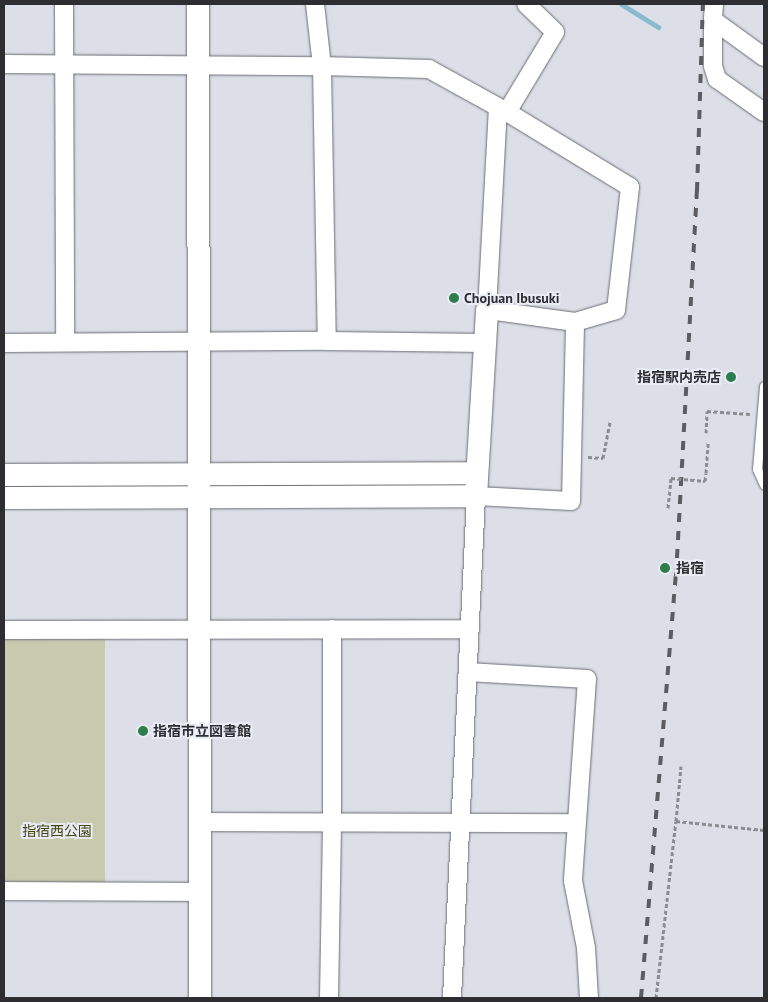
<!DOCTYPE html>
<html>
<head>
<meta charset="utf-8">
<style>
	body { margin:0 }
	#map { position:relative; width:768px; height:1002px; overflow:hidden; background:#dddfe8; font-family:"PT Sans","Noto Sans JP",sans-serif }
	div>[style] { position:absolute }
	.green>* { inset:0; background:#c8caaf; transform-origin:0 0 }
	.stream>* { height:5px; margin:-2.5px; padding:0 2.5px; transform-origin:2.5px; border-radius:2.5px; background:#8abbcd }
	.path>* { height:3px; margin-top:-1.5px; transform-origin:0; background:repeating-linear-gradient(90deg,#8a8c92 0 4px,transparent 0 6.5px) }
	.roads { filter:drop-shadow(0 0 1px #6a6c74) drop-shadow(0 0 1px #6a6c74) }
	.service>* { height:9px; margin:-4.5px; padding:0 4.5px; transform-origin:4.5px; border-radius:4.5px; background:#fff }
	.minor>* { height:18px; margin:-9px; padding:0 9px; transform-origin:9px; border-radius:9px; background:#fff }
	.tertiary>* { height:22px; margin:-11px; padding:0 11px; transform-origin:11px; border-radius:11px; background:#fff }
	.rail>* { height:4px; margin-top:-2px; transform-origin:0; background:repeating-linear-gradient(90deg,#5c5c62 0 9px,transparent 0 18px) }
	.path-bridge>* { height:3px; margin-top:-1.5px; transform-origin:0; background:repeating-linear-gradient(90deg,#8a8c92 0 4px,transparent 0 6.5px) }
	.dots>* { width:14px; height:14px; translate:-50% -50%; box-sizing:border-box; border:2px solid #eaecf5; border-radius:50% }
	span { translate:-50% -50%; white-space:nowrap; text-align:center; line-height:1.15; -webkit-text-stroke:4px #eaecf5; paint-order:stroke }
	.poi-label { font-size:14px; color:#2e2e32; font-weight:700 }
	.left { translate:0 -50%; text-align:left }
	.right { translate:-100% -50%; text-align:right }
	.park-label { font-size:14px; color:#444513 }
	.frame { position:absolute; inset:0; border:5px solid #2e2e32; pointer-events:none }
</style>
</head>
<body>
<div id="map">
	<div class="green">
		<i style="left:4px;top:637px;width:101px;height:247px"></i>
	</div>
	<div class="stream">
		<i style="left:621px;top:4px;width:44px;rotate:31.9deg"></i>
	</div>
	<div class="path">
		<i style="left:706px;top:433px;width:22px;rotate:-87deg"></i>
		<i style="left:707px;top:411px;width:43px;rotate:4deg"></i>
		<i style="left:588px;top:457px;width:15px;rotate:4deg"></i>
		<i style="left:603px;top:458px;width:38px;rotate:-79deg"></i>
		<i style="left:706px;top:473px;width:32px;rotate:-86deg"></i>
		<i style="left:668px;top:508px;width:30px;rotate:-84deg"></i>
		<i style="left:676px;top:821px;width:55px;rotate:-84.8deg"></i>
		<i style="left:656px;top:998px;width:178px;rotate:-83.6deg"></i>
		<i style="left:676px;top:821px;width:88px;rotate:5.8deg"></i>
	</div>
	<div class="roads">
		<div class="service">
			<i style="left:764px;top:386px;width:83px;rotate:94.8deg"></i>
			<i style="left:757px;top:469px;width:17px;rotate:66deg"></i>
		</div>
		<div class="minor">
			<i style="left:64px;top:4px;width:338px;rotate:89.8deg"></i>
			<i style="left:315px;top:4px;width:62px;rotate:83.6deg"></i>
			<i style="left:322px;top:66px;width:275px;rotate:89deg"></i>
			<i style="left:714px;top:4px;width:16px;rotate:94deg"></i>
			<i style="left:713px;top:20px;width:63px;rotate:36deg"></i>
			<i style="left:713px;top:20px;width:46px;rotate:90deg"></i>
			<i style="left:713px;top:66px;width:14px;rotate:73deg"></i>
			<i style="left:717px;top:79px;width:57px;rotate:35.1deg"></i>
			<i style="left:4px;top:64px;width:318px;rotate:0.4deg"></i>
			<i style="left:322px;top:66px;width:107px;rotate:1.6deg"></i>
			<i style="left:429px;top:69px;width:89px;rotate:28.9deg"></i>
			<i style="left:507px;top:112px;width:144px;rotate:31.4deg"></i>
			<i style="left:630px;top:187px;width:124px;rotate:96.5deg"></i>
			<i style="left:616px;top:310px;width:43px;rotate:163.7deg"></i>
			<i style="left:507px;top:112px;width:93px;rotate:-59deg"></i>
			<i style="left:555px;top:32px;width:40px;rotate:-136deg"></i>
			<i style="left:4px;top:343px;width:323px;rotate:-0.4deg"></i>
			<i style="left:327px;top:341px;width:158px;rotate:0.7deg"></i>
			<i style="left:4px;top:630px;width:465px;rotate:-0.1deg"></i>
			<i style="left:468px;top:672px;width:119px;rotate:3.4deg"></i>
			<i style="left:587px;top:679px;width:202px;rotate:94deg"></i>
			<i style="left:573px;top:881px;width:68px;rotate:79deg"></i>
			<i style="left:586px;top:948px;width:50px;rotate:86.6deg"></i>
			<i style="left:200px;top:822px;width:376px;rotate:0.2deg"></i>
			<i style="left:4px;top:891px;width:196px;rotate:0.3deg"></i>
			<i style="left:329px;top:998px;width:175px;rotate:-89deg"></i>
			<i style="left:332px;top:823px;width:194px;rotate:-90deg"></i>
			<i style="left:452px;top:998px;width:503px;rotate:-87.26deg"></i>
			<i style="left:476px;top:496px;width:95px;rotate:3deg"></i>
			<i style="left:571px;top:501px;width:179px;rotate:-88.7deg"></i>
			<i style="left:575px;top:322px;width:89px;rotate:-172.2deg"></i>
			<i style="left:487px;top:310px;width:202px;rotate:-86.9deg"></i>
		</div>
		<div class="tertiary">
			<i style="left:198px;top:4px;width:994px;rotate:89.88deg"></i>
			<i style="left:4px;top:475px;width:473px;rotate:-0.2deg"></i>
			<i style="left:4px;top:498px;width:472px;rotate:-0.2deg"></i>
			<i style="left:476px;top:496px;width:186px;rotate:-86.6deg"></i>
		</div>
	</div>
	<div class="rail">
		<i style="left:641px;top:998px;width:423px;rotate:-85.3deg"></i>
		<i style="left:676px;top:576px;width:386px;rotate:-86.9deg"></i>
		<i style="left:697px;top:191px;width:187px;rotate:-88.2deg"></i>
	</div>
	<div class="path-bridge">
		<i style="left:671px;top:478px;width:34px;rotate:5deg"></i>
		<i style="left:705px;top:481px;width:8px;rotate:-83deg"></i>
	</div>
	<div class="dots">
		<i style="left:454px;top:298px;background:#2d7d4d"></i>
		<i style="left:731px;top:377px;background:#2d7d4d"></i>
		<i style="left:665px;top:568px;background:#2d7d4d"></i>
		<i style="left:143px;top:731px;background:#2d7d4d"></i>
	</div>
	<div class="poi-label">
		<span class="left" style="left:464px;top:298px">Chojuan Ibusuki</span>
		<span class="right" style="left:721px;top:377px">指宿駅内売店</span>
		<span class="left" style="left:676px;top:568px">指宿</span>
		<span class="left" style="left:153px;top:731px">指宿市立図書館</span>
	</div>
	<div class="park-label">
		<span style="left:57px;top:831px">指宿西公園</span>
	</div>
	<div class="frame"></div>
</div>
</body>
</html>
